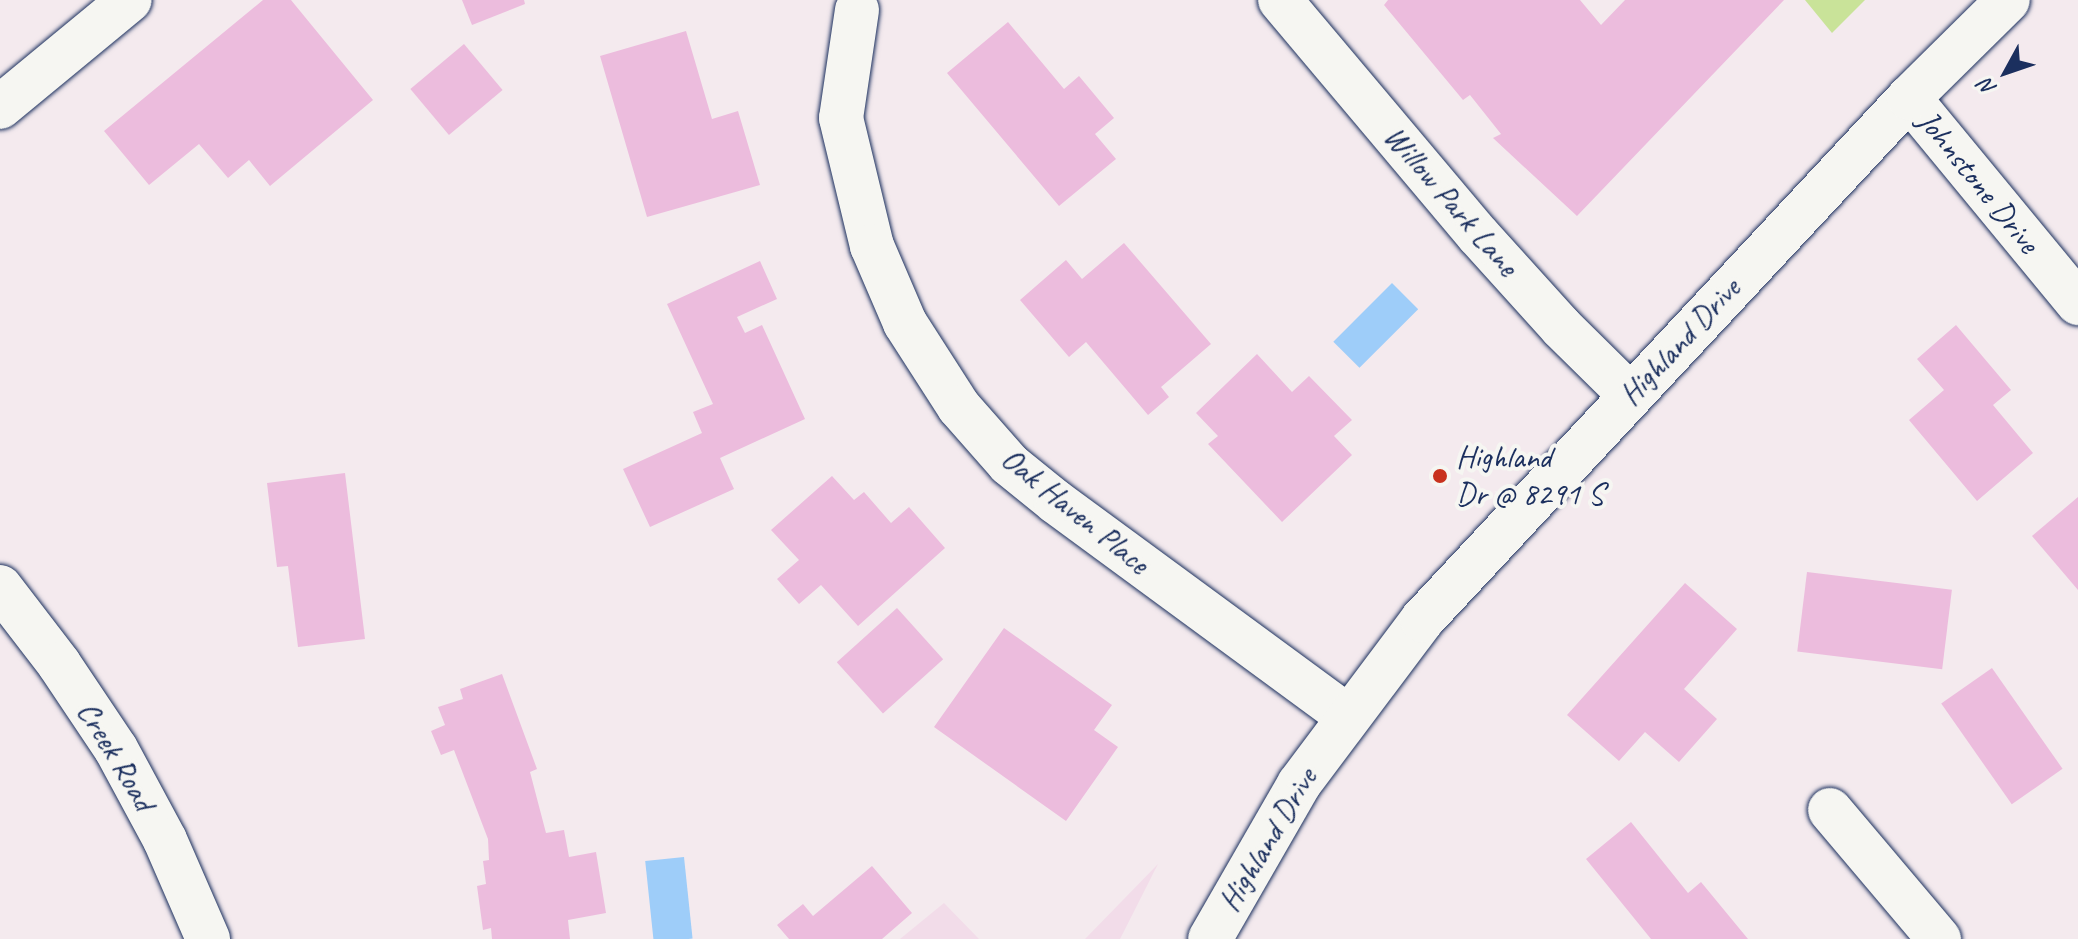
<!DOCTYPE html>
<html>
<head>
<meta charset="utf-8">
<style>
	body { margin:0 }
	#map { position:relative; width:2078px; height:939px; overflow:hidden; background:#f4eaee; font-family:Caveat,sans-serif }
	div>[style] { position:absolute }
	.built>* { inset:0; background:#f2dce9 }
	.green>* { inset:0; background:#c9e399 }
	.water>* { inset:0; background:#9ecdf9; transform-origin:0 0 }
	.building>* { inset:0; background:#ecbcdd; transform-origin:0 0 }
	.roads { filter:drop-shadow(0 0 2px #1b2f5e) drop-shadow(0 0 2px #1b2f5e) }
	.street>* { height:44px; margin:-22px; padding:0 22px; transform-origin:22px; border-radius:22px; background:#f6f6f2 }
	.secondary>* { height:44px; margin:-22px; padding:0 22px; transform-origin:22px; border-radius:22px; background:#f6f6f2 }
	.primary>* { height:44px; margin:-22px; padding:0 22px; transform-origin:22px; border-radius:22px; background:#f6f6f2 }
	.dots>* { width:22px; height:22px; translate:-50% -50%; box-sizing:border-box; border:4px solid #f6f6f2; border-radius:50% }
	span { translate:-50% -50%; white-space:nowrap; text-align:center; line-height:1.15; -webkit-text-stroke:8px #f6f6f2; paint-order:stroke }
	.street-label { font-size:32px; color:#1b2f5e }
	.poi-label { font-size:32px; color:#1b2f5e }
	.left { translate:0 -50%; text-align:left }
	.north { position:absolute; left:1966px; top:32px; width:80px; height:80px; -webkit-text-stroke:6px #f6f6f2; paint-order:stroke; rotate:230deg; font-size:22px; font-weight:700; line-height:32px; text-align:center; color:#1b2f5e }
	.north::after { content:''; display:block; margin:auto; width:28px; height:36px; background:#1b2f5e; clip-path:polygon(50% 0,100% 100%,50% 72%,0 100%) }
</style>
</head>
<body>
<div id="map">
	<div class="built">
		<i style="clip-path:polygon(1158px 864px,1120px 939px,1085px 939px)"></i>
		<i style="clip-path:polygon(944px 903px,979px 939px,900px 939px)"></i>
	</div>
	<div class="green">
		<i style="clip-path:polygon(1805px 0,1865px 0,1832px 33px)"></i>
	</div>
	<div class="water">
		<i style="left:1392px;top:283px;width:37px;height:83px;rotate:45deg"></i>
		<i style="left:684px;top:857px;width:82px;height:39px;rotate:84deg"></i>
	</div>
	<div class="building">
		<i style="clip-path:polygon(263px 0,291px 0,373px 100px,270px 186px,249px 160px,228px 178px,199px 144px,149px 185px,104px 131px)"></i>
		<i style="clip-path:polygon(462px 0,524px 0,525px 4px,472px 25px)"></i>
		<i style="clip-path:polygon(1388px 0,1580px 0,1601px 25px,1625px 0,1784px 0,1577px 216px,1493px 138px,1501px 134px,1470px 95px,1463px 100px,1384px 5px)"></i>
		<i style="clip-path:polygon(1008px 22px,1064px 89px,1079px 76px,1114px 118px,1095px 134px,1116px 159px,1059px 206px,947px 73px)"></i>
		<i style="clip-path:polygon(686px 31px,712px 119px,738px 111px,760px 185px,647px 217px,600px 56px)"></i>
		<i style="left:464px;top:44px;width:60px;height:70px;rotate:50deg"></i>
		<i style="clip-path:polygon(1124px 243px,1211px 344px,1161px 387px,1169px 397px,1148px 415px,1086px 342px,1069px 357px,1020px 300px,1066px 260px,1082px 279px)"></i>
		<i style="clip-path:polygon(760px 261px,777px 299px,737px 317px,745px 333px,762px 325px,805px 419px,720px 458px,734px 489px,650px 527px,623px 469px,702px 433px,693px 412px,713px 404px,667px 304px)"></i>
		<i style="clip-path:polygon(1956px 325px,2011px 390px,1993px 405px,2033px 453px,1977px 501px,1909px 420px,1944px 390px,1917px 359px)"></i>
		<i style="clip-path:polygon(1257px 354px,1292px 392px,1309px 376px,1352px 420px,1334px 436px,1352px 455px,1282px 522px,1208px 444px,1218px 436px,1196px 413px)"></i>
		<i style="clip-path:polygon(345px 473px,365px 639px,298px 647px,288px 566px,277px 567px,267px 483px)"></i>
		<i style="clip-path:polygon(832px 476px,854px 500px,864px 492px,891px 523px,909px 507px,945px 548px,858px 626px,821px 585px,799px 604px,777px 579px,799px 560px,771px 530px)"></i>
		<i style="clip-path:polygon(2078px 497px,2078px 590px,2032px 536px)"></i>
		<i style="left:1807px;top:572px;width:146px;height:80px;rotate:7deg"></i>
		<i style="clip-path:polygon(1685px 583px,1737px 629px,1684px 689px,1717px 719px,1679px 762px,1645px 732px,1619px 761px,1567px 715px)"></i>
		<i style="left:897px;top:608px;width:69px;height:81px;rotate:48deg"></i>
		<i style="clip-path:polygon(1004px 628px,1112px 705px,1094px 730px,1118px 747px,1066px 821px,934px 727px)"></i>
		<i style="left:1992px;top:668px;width:123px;height:62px;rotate:55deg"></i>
		<i style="clip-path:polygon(502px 674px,537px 769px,530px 772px,546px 833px,564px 830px,569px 857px,596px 852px,606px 913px,568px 920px,570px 939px,492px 939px,491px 928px,483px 930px,477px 886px,486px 884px,483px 861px,489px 860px,488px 839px,454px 750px,441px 755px,431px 731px,445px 725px,438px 707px,463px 699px,460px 689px)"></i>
		<i style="clip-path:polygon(1631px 822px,1688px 893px,1701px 882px,1748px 939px,1651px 939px,1586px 859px)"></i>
		<i style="clip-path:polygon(872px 866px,912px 913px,882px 939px,789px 939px,777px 925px,803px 904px,813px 916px)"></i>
	</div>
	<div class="roads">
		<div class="street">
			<i style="left:1280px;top:0;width:307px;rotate:49.9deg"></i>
			<i style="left:1478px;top:235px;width:124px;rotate:47.9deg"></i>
			<i style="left:1561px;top:327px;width:97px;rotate:44.6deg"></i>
			<i style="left:857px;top:10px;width:109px;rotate:98.4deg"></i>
			<i style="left:841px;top:118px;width:132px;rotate:76.4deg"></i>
			<i style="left:872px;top:246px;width:84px;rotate:66.8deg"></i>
			<i style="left:905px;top:323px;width:100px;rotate:57.3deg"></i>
			<i style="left:959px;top:407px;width:76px;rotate:48.7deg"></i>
			<i style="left:1009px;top:464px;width:60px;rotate:39deg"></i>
			<i style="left:1056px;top:502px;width:361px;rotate:36.3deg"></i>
			<i style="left:1909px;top:98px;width:266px;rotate:50.5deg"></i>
			<i style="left:0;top:107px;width:168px;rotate:-39.5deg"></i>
			<i style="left:1830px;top:810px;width:169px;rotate:49.8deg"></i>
		</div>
		<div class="secondary">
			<i style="left:0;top:587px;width:97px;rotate:52.5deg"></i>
			<i style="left:59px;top:664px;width:102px;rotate:56.2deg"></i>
			<i style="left:116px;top:749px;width:103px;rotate:61.7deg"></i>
			<i style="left:165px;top:840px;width:108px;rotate:66.5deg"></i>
		</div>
		<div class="primary">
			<i style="left:1210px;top:939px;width:179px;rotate:-60.1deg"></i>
			<i style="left:1299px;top:784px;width:205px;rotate:-53.1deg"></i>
			<i style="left:1422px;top:620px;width:714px;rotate:-46.99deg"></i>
			<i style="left:1909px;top:98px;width:139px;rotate:-44.7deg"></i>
		</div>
	</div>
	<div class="dots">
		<i style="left:1440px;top:476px;background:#c8321e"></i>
	</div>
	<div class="street-label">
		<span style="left:1978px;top:182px;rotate:51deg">Johnstone Drive</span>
		<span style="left:1451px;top:201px;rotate:49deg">Willow Park Lane</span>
		<span style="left:1680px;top:342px;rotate:-47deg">Highland Drive</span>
		<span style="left:1075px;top:511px;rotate:39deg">Oak Haven Place</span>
		<span style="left:116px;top:756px;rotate:59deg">Creek Road</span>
		<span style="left:1268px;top:840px;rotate:-59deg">Highland Drive</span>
	</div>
	<div class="poi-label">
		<span class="left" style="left:1456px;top:476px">Highland<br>Dr @ 8291 S</span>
	</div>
	<div class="north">N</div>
</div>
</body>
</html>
